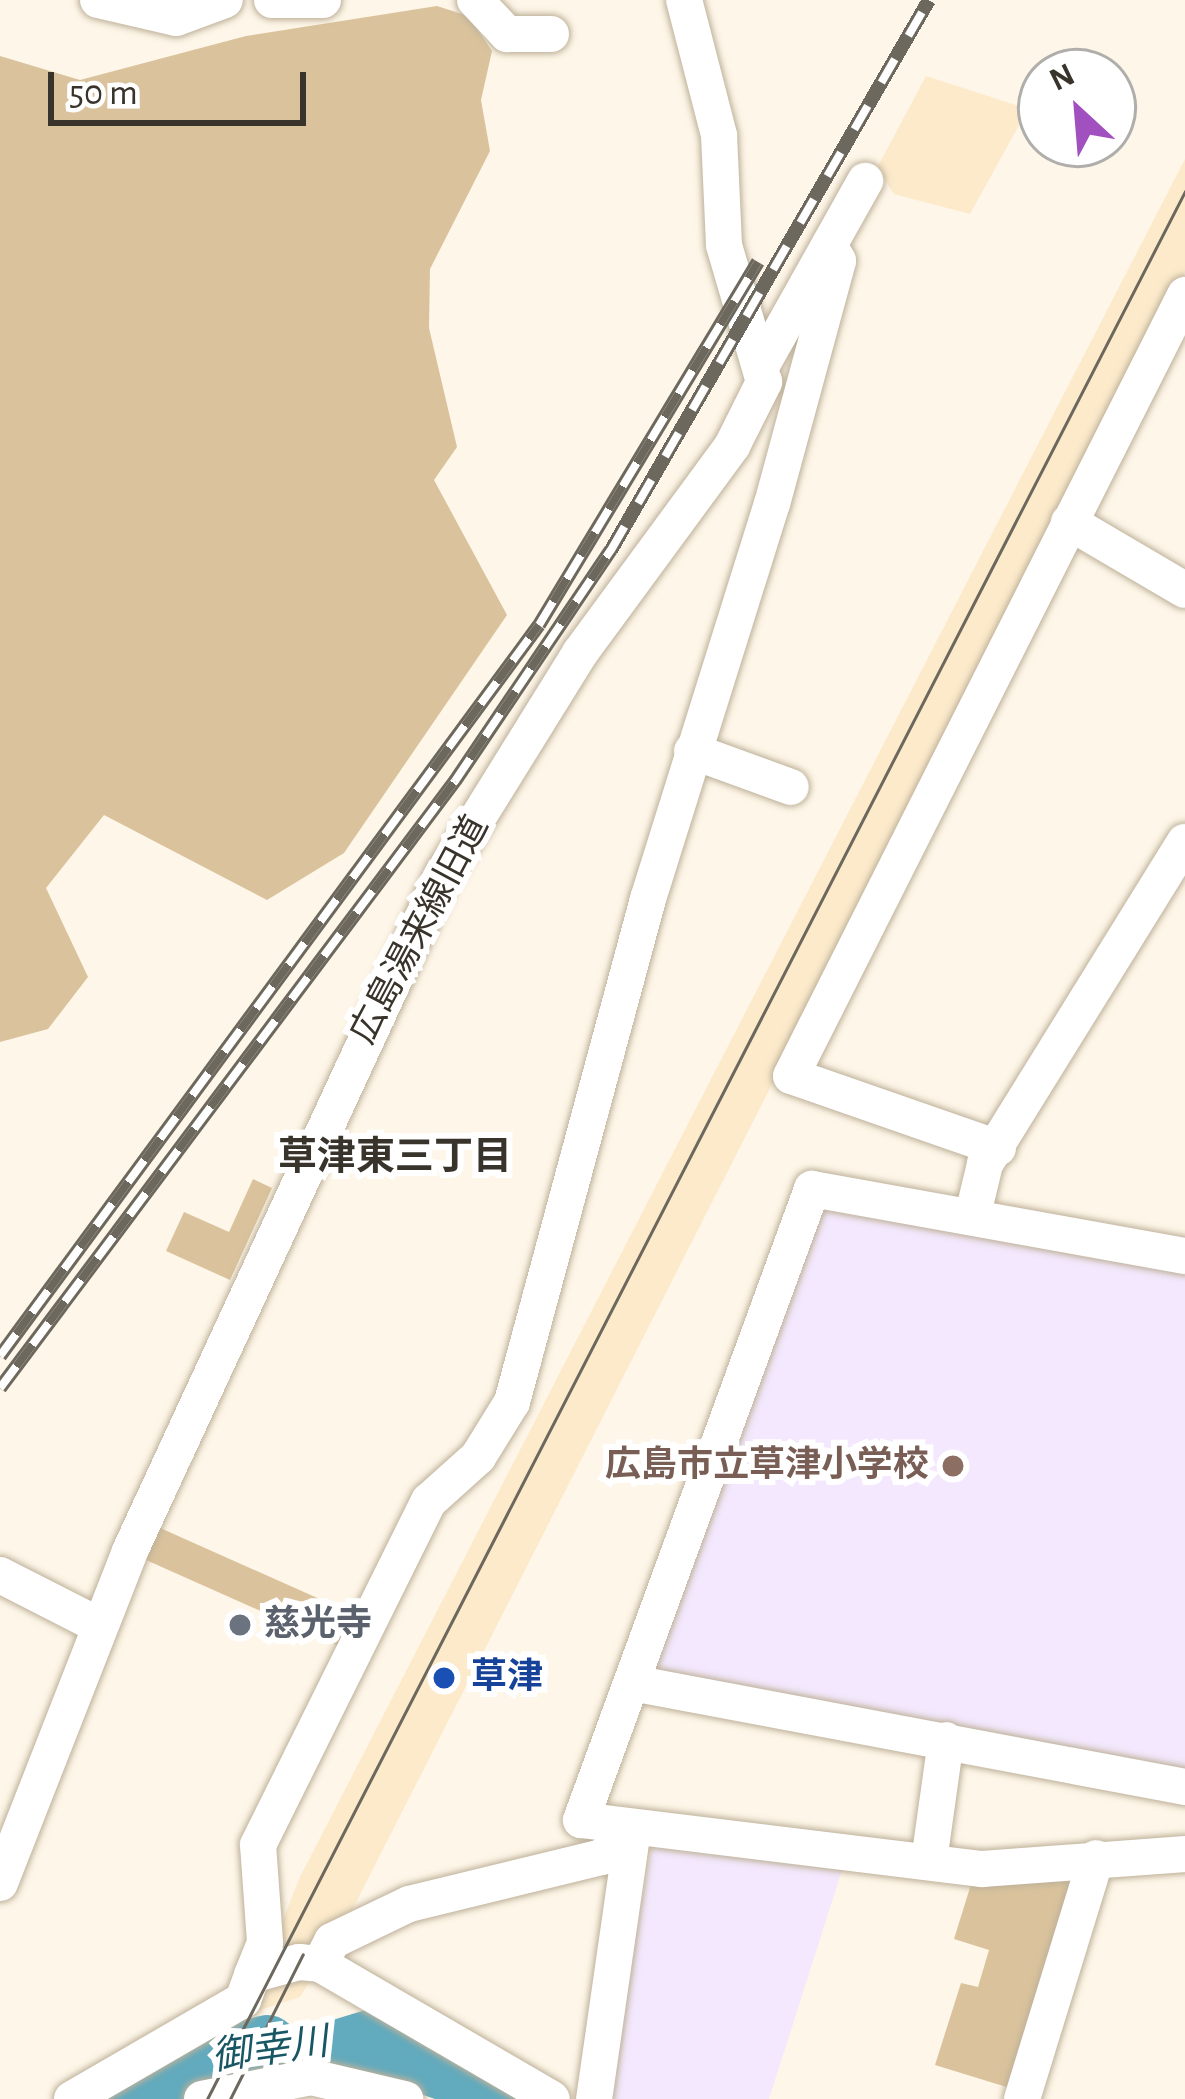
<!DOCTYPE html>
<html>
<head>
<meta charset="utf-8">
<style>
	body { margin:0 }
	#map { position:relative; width:1185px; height:2099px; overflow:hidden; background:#fef6e8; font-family:"Alegreya Sans","Noto Sans JP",sans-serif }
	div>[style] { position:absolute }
	.built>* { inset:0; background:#fceacb }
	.education>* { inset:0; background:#f3e8fd }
	.green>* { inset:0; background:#dac39c; transform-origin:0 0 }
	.water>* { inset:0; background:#62aabd }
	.river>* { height:63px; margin:-31.5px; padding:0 31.5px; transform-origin:31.5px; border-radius:31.5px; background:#62aabd }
	.roads { filter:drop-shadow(0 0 3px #beb19a) drop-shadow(0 0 3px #beb19a) }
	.minor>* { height:36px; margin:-18px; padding:0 18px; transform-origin:18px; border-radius:18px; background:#fff }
	.tram>* { height:3px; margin:-1.5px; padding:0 1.5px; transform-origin:1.5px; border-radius:1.5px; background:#6d685d }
	.rail>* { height:14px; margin-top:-7px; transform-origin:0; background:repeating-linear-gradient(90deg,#fff 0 27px,#6d685d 0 54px); box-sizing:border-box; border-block:3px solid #6d685d }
	.dots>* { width:33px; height:33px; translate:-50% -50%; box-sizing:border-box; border:6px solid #fff; border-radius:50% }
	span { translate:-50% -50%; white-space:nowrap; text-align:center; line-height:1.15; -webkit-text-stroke:12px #fff; paint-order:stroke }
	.street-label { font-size:36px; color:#39342b }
	.education-label { font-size:36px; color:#785e54; font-weight:700 }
	.right { translate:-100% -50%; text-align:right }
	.worship-label { font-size:36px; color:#5b616d; font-weight:700 }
	.left { translate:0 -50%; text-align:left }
	.transit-label { font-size:36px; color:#164399; font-weight:700 }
	.neighbourhood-label { font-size:39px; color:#39342b; font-weight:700 }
	.water-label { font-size:39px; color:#195664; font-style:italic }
	.north { position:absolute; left:1017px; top:48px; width:120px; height:120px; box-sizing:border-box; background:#fff; border:3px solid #b0aeaa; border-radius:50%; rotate:334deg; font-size:33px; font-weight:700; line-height:48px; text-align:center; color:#39342b }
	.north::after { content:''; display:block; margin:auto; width:42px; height:54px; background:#a150c0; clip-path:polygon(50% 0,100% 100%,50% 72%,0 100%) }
	.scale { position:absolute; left:48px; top:72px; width:258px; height:54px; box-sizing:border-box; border:6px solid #39342b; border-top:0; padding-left:15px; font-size:36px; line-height:42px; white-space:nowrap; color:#39342b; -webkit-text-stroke:9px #fff; paint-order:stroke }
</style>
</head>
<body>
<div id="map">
	<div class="built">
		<i style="clip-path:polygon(926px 76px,1028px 109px,970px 214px,894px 194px,877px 168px)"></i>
		<i style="clip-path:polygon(1185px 159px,1185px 272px,344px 1926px,300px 1997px,245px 2015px,300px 1877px)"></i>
	</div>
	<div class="education">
		<i style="clip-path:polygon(819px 1199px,1185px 1272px,1185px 1776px,659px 1675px,650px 1660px)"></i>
		<i style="clip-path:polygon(652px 1847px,842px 1870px,769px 2099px,605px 2099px)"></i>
	</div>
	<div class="green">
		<i style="clip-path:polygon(437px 6px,468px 16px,492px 51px,481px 100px,490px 151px,430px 269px,429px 328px,457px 447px,434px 480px,507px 615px,344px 853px,267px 900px,104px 815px,46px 888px,88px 977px,48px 1029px,0 1042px,0 56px,80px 80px,246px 36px)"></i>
		<i style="clip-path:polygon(253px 1179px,272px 1188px,230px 1280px,166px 1251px,184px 1212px,229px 1232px)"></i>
		<i style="left:158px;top:1527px;width:228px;height:35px;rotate:24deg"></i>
		<i style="clip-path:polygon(1080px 1878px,1013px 2089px,935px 2065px,961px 1983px,978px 1987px,989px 1950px,954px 1939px,972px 1881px)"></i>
	</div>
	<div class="water">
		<i style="clip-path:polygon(372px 2008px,530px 2099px,435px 2099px,347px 2069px,279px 2062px,185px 2065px)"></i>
	</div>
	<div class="river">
		<i style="left:131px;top:2099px;width:64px;rotate:-32.2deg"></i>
		<i style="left:185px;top:2065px;width:84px;rotate:-13deg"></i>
	</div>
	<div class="roads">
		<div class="minor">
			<i style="left:98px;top:0;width:80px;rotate:13deg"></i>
			<i style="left:176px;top:18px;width:52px;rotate:-20.2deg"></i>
			<i style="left:272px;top:0;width:51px"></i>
			<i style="left:475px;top:0;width:47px;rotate:46.7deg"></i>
			<i style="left:507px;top:34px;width:44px"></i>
			<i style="left:763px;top:363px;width:209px;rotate:-60.7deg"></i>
			<i style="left:1069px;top:522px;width:134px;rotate:30.4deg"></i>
			<i style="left:692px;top:751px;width:105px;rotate:20deg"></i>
			<i style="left:998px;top:1148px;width:219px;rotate:-160.8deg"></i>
			<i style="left:791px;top:1076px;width:875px;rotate:-63.23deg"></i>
			<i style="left:973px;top:1214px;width:51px;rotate:-76.5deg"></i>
			<i style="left:985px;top:1164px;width:379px;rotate:-58.2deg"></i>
			<i style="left:1185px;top:1256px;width:379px;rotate:-169.8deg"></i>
			<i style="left:812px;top:1189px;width:672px;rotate:110.11deg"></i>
			<i style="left:581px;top:1820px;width:404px;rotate:7deg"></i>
			<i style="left:982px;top:1869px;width:204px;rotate:-4.2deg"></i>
			<i style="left:0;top:1575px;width:112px;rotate:27deg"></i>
			<i style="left:632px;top:1683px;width:563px;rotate:10.65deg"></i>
			<i style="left:929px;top:1861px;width:122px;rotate:-82deg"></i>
			<i style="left:0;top:1883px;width:357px;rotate:-68.6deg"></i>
			<i style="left:130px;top:1551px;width:746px;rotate:-65.19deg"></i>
			<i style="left:443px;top:874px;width:260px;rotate:-58.2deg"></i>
			<i style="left:580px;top:653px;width:257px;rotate:-53.7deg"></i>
			<i style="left:732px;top:446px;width:72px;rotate:-63.4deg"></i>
			<i style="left:764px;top:382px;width:143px;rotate:-106.3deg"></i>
			<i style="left:724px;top:245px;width:110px;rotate:-92.6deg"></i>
			<i style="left:719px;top:135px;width:139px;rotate:-104.5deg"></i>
			<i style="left:320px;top:1964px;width:26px;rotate:-62deg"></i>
			<i style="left:332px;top:1941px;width:85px;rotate:-25.7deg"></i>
			<i style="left:409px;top:1904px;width:199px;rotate:-13.7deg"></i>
			<i style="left:602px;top:1857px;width:42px;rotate:-42.1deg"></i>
			<i style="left:633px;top:1829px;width:273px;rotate:98.2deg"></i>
			<i style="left:252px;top:1975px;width:35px;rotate:-68deg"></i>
			<i style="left:265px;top:1942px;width:97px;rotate:-94.1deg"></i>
			<i style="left:258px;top:1845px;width:384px;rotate:-63.6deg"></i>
			<i style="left:429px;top:1501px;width:66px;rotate:-41.9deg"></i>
			<i style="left:478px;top:1457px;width:65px;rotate:-58.3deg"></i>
			<i style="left:512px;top:1402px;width:521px;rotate:-74.87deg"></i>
			<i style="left:648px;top:899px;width:414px;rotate:-72.6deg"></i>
			<i style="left:772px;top:504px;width:252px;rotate:-74.8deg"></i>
			<i style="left:838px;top:261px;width:18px;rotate:-119deg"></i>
			<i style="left:72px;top:2099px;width:198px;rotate:-30.1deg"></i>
			<i style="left:243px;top:2000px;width:27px;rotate:-70deg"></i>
			<i style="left:252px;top:1975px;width:49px;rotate:-15.5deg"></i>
			<i style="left:299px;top:1962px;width:21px;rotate:5deg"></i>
			<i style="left:320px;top:1964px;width:268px;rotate:30.2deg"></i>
			<i style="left:202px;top:2099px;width:111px;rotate:-11.4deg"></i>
			<i style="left:311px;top:2077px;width:97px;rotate:13.2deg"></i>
			<i style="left:1022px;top:2099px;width:252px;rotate:-72.9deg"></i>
		</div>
	</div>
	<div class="tram">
		<i style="left:207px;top:2099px;width:2144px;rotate:-62.86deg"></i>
		<i style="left:230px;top:2099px;width:162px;rotate:-63.3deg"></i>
	</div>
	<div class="rail">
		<i style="left:0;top:1356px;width:908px;rotate:-53.6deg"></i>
		<i style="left:539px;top:625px;width:424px;rotate:-58.9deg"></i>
		<i style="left:0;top:1388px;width:759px;rotate:-53.15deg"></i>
		<i style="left:455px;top:781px;width:279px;rotate:-56deg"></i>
		<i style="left:611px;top:550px;width:635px;rotate:-59.96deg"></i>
	</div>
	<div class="dots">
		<i style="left:953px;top:1466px;background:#8d6e63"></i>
		<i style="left:240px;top:1625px;background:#6b7280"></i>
		<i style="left:444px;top:1678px;background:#1a4fb4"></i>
	</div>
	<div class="street-label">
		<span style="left:420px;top:930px;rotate:-62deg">広島湯来線旧道</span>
	</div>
	<div class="education-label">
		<span class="right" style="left:929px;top:1466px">広島市立草津小学校</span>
	</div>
	<div class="worship-label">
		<span class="left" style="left:264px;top:1625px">慈光寺</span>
	</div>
	<div class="transit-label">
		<span class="left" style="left:471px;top:1678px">草津</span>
	</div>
	<div class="neighbourhood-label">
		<span style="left:395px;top:1158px">草津東三丁目</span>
	</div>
	<div class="water-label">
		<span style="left:270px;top:2051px;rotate:-8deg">御幸川</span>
	</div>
	<div class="north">N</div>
	<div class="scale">50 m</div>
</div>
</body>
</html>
